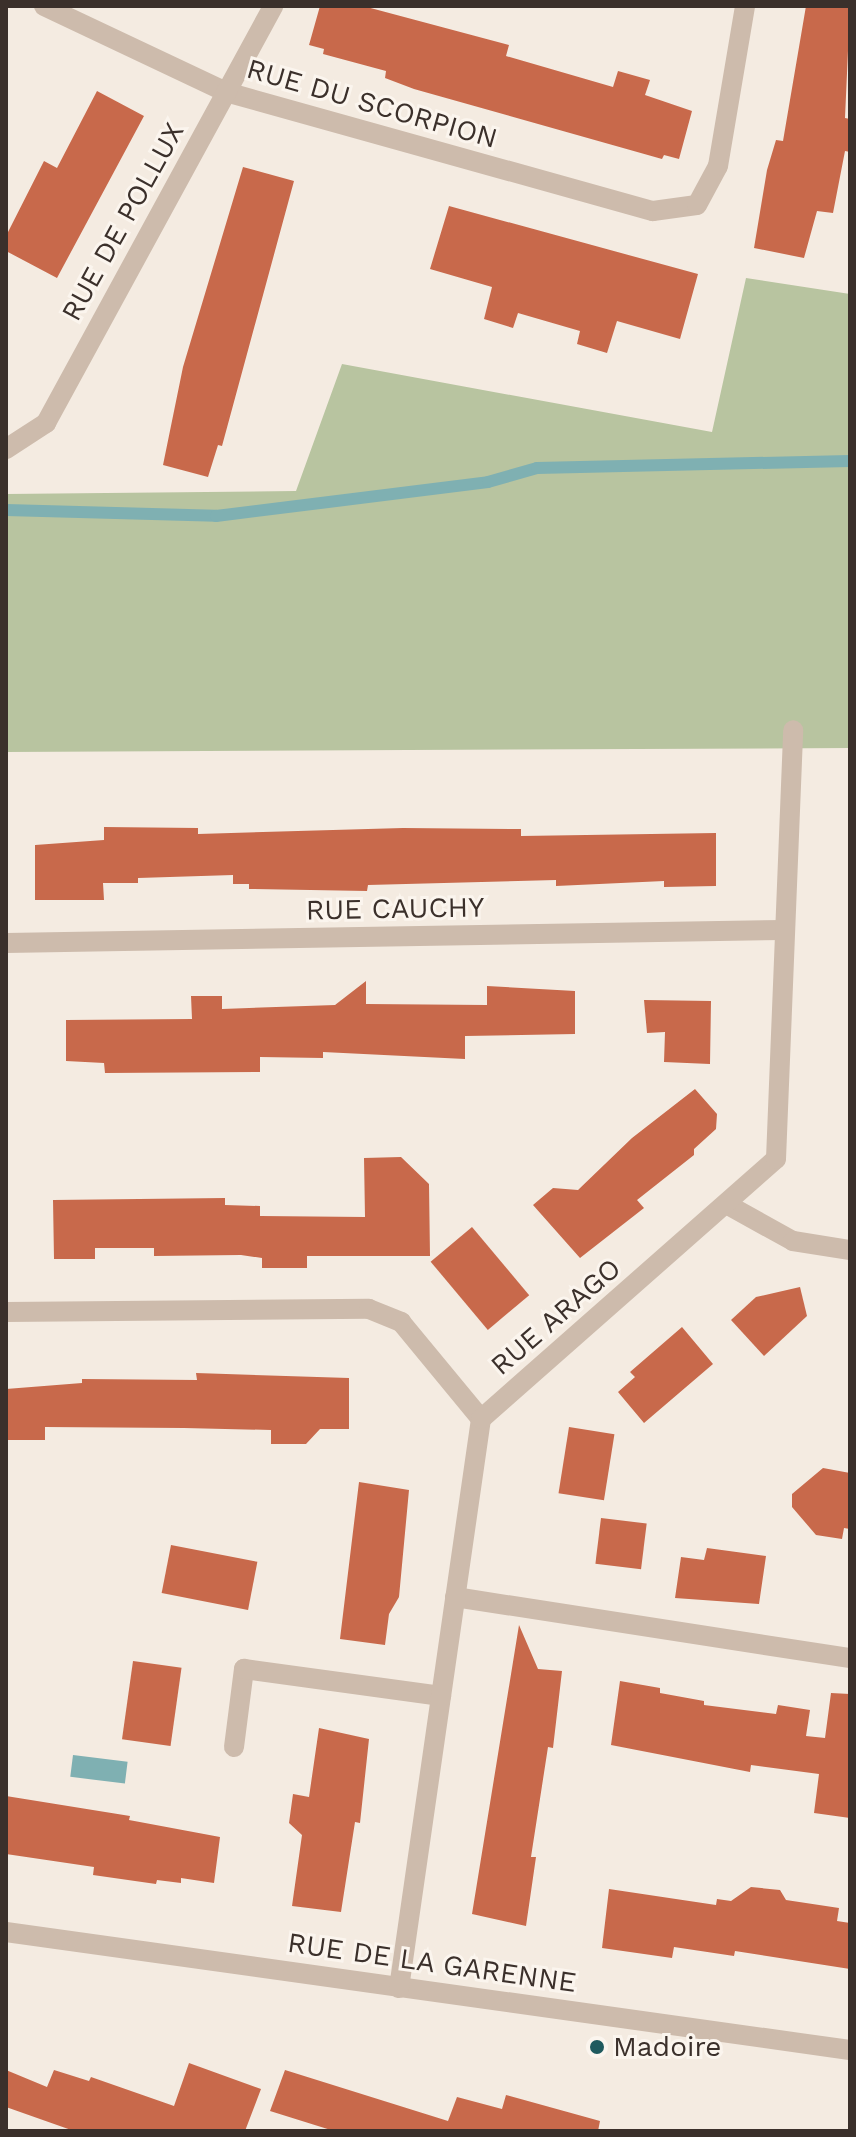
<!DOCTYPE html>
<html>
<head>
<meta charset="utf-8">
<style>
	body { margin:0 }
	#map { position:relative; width:856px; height:2137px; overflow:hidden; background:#f4ebe1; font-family:"Work Sans",sans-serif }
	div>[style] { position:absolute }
	.green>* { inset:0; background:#b8c4a0 }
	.water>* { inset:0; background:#7fb0b2; transform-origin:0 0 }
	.stream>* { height:12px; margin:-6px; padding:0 6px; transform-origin:6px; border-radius:6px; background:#7fb0b2 }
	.building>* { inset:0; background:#c8694b; transform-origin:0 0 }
	.minor>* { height:20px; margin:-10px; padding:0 10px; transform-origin:10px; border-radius:10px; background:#cdbbac }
	.dots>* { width:22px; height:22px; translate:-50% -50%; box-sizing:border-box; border:4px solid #fbf5ee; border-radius:50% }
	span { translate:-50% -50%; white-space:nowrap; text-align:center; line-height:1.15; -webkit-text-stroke:6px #fbf5ee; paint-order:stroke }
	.street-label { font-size:28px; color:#3b302b }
	.poi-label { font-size:28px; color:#3b302b }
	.left { translate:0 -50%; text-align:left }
	.frame { position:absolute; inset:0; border:8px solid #3b302b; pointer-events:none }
</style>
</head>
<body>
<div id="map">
	<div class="green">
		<i style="clip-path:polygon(746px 278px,850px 294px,850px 748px,6px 752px,6px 494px,296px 491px,342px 364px,712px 432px)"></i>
	</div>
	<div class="water">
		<i style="left:73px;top:1755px;width:55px;height:22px;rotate:7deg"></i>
	</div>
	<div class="stream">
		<i style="left:6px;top:510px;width:210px;rotate:1.6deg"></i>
		<i style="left:216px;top:516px;width:274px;rotate:-7.1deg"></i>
		<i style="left:488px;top:482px;width:51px;rotate:-15.9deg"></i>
		<i style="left:537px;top:468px;width:313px;rotate:-1.3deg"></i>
	</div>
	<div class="building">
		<i style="clip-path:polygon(320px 6px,363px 6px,509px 45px,506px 56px,613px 87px,618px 71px,650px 80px,645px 95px,692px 111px,679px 159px,664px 155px,662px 159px,414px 89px,385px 78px,386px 71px,323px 54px,324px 49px,309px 45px)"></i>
		<i style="clip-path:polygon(806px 6px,850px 6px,845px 118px,850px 119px,850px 152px,845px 151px,833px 213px,817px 211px,804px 258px,754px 248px,767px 170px,776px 140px,783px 141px)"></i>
		<i style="clip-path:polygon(97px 91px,144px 116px,57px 278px,6px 251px,6px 236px,44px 161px,57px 168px)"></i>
		<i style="clip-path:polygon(243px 167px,294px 181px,222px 446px,218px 445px,208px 477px,163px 465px,183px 367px)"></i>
		<i style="clip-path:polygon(449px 206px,698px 274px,680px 339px,617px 321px,607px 353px,577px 344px,580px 331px,518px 313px,513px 328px,484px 319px,492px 287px,430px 269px)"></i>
		<i style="clip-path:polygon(104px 827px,198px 828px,198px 834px,403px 828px,521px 829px,521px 836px,716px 833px,716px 886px,664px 887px,664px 881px,556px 886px,556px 880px,368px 885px,367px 891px,249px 889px,249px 884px,233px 884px,233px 875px,138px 878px,138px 883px,103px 883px,104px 900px,35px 900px,35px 845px,104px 840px)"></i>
		<i style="clip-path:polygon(366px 981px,366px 1004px,487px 1005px,487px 986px,575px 991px,575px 1034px,465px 1036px,465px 1059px,323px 1052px,323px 1058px,260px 1057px,260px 1072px,105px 1073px,104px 1063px,66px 1061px,66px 1020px,192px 1019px,191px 996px,222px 996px,222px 1009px,335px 1005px)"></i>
		<i style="clip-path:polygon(644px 1000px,711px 1001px,710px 1064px,664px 1062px,665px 1032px,647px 1033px)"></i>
		<i style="clip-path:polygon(695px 1089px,717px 1114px,716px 1129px,694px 1149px,694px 1155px,637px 1200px,644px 1208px,580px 1258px,533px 1205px,553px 1188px,578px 1190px,632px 1138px)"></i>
		<i style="clip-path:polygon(401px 1157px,429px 1184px,430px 1256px,307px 1256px,307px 1268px,262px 1268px,262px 1258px,241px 1255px,154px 1256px,154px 1248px,95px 1248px,95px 1259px,54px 1259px,53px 1200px,225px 1198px,225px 1205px,260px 1206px,260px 1216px,365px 1217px,364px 1158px)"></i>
		<i style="left:472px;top:1227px;width:89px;height:54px;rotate:50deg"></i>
		<i style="clip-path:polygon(800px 1287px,807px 1316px,764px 1356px,731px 1320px,756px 1297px)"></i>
		<i style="clip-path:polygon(682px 1327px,713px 1364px,644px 1423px,618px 1392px,635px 1377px,630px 1372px)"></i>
		<i style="clip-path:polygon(196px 1373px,349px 1378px,349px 1429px,320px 1429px,306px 1444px,271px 1444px,271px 1430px,184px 1428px,45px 1427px,45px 1440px,6px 1440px,6px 1389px,82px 1383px,82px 1379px,197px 1380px)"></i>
		<i style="left:569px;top:1427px;width:46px;height:67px;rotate:9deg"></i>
		<i style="clip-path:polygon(823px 1468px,850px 1473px,850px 1529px,844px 1528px,842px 1539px,816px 1535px,792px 1507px,792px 1494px)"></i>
		<i style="clip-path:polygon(359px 1482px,409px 1490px,399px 1597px,389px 1614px,385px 1645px,340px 1639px)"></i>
		<i style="left:601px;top:1518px;width:46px;height:46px;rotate:7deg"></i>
		<i style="left:171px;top:1545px;width:88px;height:49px;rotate:11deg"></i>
		<i style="clip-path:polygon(707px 1548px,766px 1556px,759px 1604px,675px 1598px,681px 1557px,704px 1560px)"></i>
		<i style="clip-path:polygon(519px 1625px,538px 1669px,562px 1671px,553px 1748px,548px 1747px,531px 1857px,536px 1857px,526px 1926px,472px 1914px)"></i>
		<i style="left:133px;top:1661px;width:49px;height:79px;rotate:8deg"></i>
		<i style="clip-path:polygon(620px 1681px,660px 1688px,660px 1693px,704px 1701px,704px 1705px,776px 1714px,778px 1705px,810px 1710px,806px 1736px,825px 1738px,831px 1693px,850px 1694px,850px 1818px,814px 1813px,819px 1774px,751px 1765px,750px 1772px,611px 1745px)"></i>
		<i style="clip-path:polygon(319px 1728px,369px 1739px,360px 1823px,355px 1822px,341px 1912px,292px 1906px,302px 1835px,289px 1823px,293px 1794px,309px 1797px)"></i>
		<i style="clip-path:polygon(6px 1796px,130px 1816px,129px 1820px,220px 1837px,214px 1883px,181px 1878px,181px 1883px,157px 1880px,156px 1884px,93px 1875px,94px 1867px,6px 1854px)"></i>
		<i style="clip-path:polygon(751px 1887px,780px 1890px,786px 1900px,839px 1908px,837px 1921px,850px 1923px,850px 1969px,735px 1951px,734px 1956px,674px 1947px,672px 1958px,602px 1948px,609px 1889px,716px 1905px,717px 1899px,731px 1901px)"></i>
		<i style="clip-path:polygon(189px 2063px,261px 2089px,245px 2131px,74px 2131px,6px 2107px,6px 2070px,47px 2087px,54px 2070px,89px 2081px,91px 2077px,174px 2106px)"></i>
		<i style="clip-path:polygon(285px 2070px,448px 2121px,457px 2097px,502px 2109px,506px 2095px,600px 2121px,598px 2131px,334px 2131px,270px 2111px)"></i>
	</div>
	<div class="minor">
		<i style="left:44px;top:6px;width:201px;rotate:25.3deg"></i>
		<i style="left:226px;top:92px;width:443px;rotate:15.6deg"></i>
		<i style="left:653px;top:211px;width:44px;rotate:-7.8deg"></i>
		<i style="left:697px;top:205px;width:44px;rotate:-61.7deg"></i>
		<i style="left:718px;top:166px;width:162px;rotate:-80.4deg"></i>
		<i style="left:6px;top:449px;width:48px;rotate:-33deg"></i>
		<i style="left:46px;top:423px;width:475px;rotate:-61.4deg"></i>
		<i style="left:6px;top:943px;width:778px;rotate:-0.96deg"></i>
		<i style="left:728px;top:1205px;width:74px;rotate:29deg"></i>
		<i style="left:793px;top:1241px;width:58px;rotate:9deg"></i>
		<i style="left:6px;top:1312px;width:363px;rotate:-0.5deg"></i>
		<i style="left:369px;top:1309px;width:35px;rotate:22deg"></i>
		<i style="left:401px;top:1322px;width:126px;rotate:50.5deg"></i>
		<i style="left:455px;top:1597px;width:400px;rotate:8.8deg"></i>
		<i style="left:234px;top:1747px;width:79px;rotate:-82.7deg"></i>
		<i style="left:244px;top:1669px;width:199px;rotate:7.8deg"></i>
		<i style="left:6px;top:1932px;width:852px;rotate:7.96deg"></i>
		<i style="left:399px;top:1988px;width:575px;rotate:-81.8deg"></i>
		<i style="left:481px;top:1419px;width:393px;rotate:-41.4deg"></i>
		<i style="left:776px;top:1159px;width:429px;rotate:-87.7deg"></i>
	</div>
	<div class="dots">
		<i style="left:597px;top:2047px;background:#1f5a5e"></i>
	</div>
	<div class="street-label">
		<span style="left:372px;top:104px;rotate:16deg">RUE DU SCORPION</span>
		<span style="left:123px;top:222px;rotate:-61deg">RUE DE POLLUX</span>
		<span style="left:395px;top:909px;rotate:-1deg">RUE CAUCHY</span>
		<span style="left:556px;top:1317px;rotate:-41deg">RUE ARAGO</span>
		<span style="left:432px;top:1963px;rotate:8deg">RUE DE LA GARENNE</span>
	</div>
	<div class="poi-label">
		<span class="left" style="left:613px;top:2047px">Madoire</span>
	</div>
	<div class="frame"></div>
</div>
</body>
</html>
